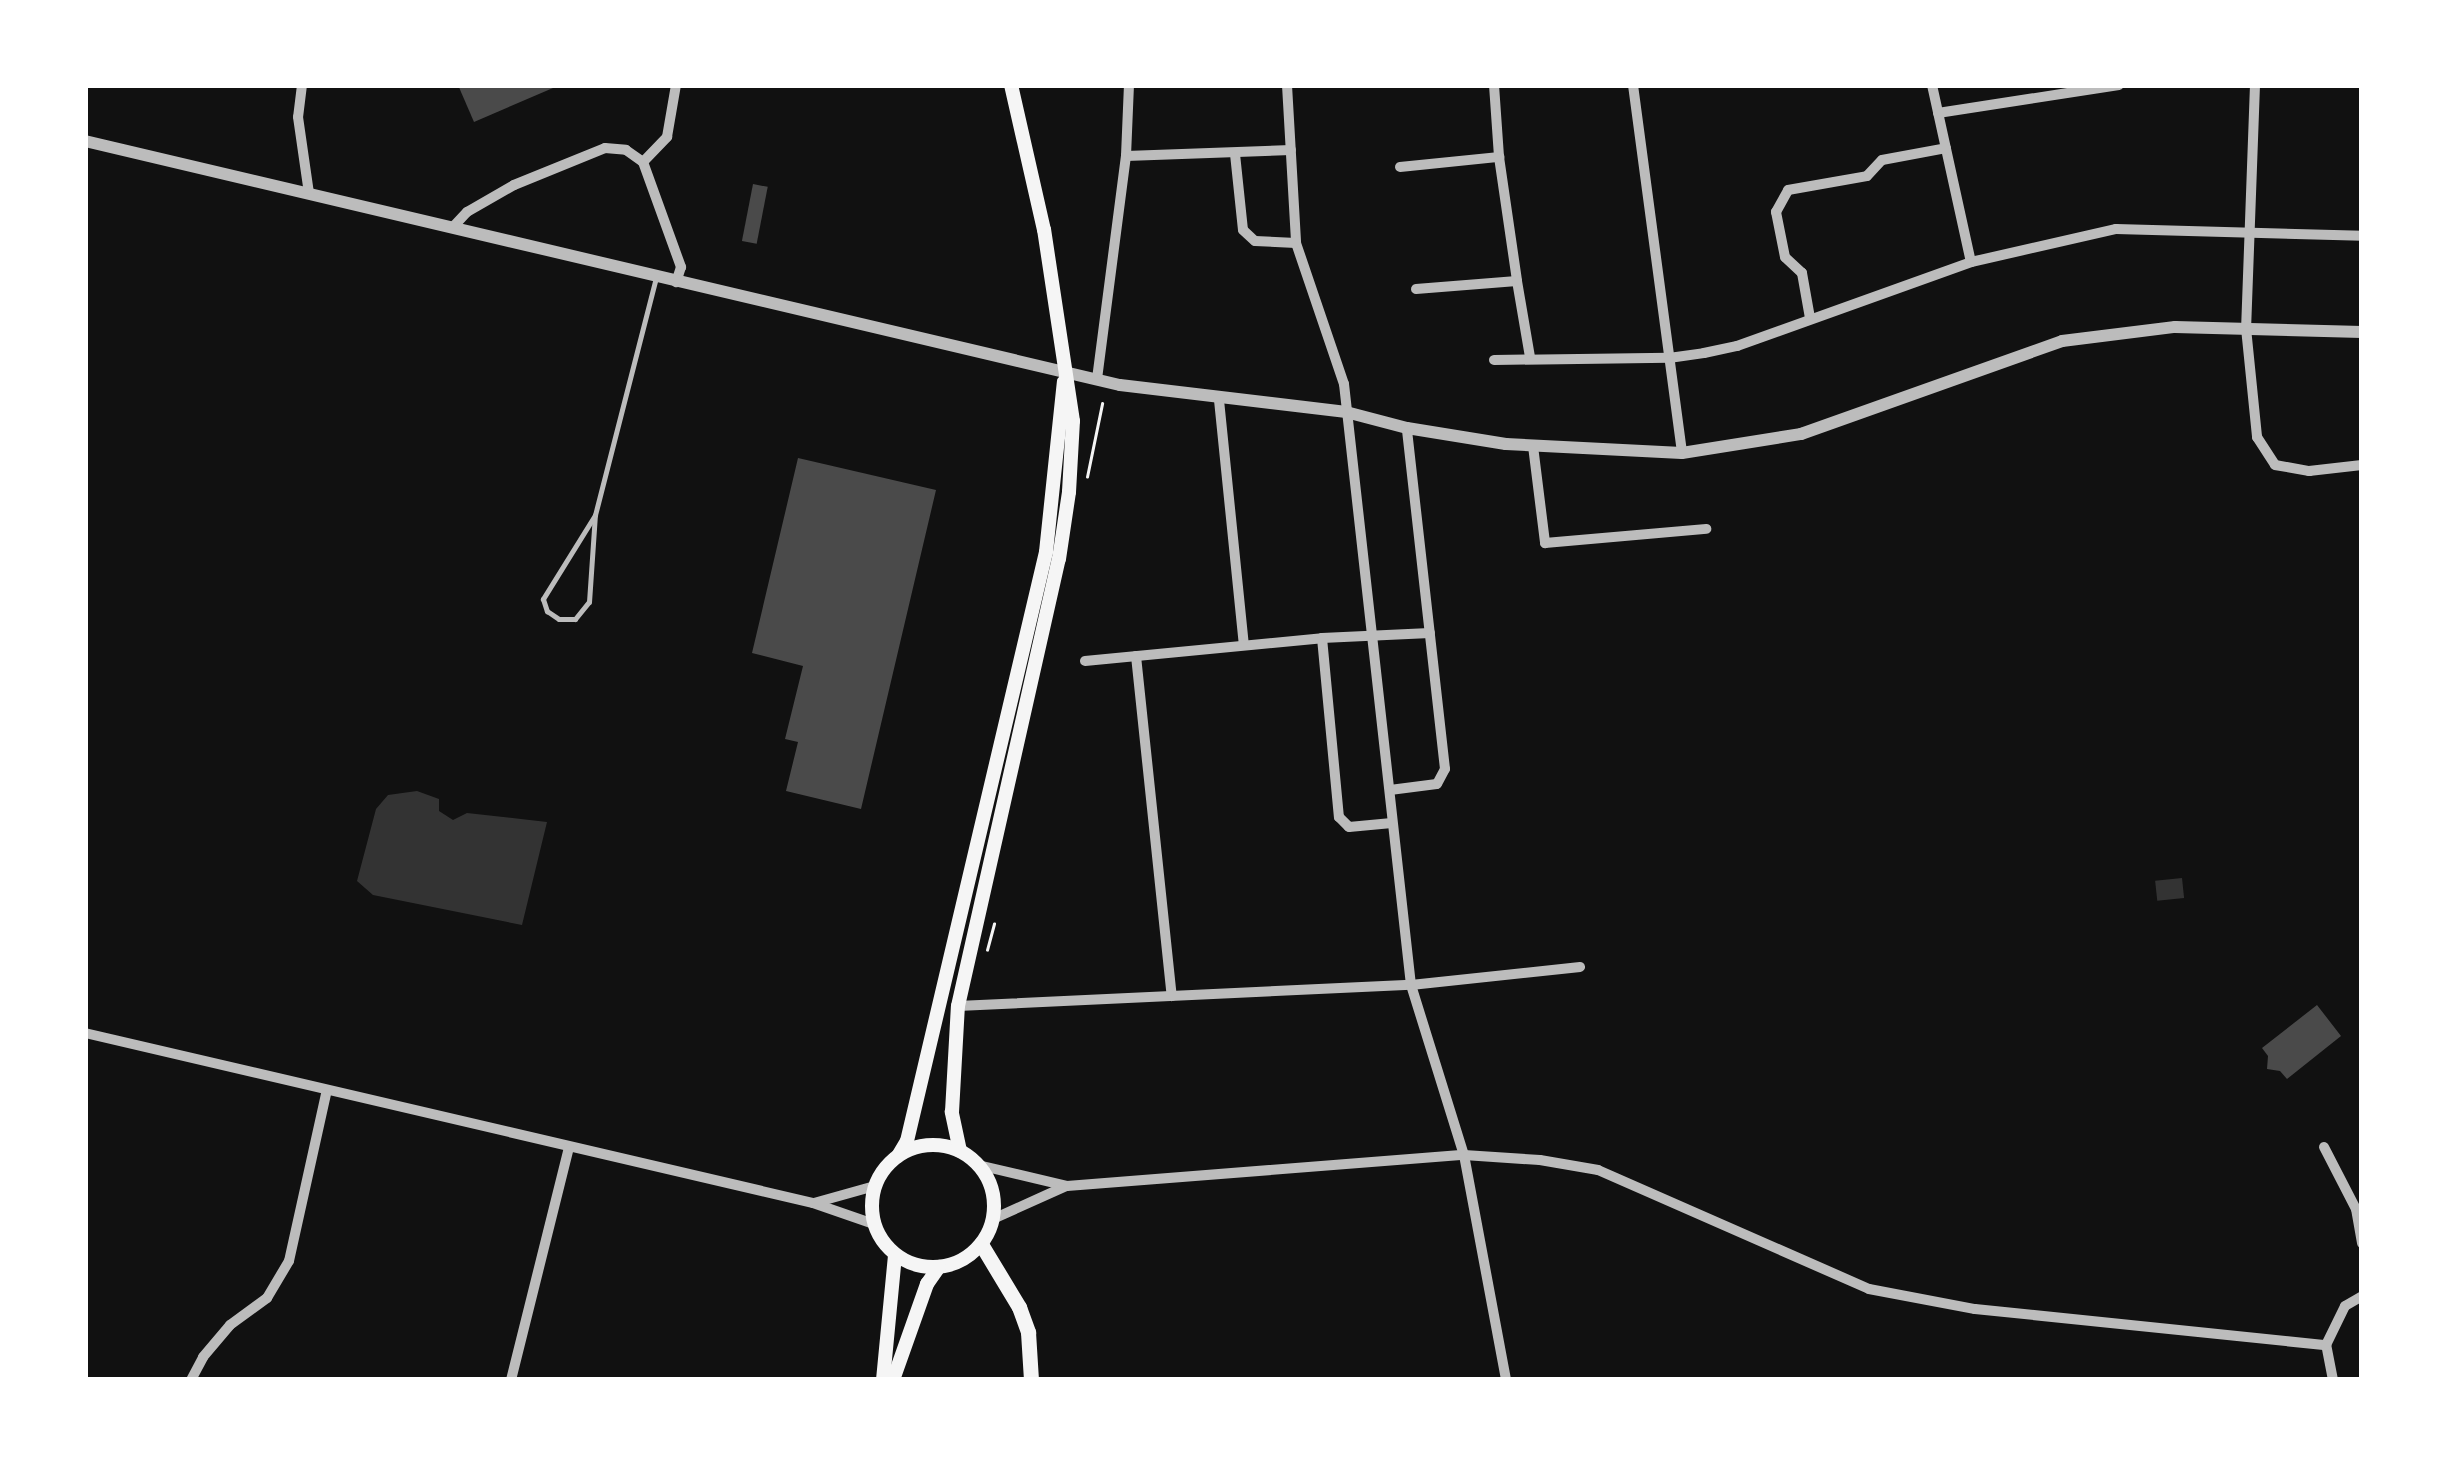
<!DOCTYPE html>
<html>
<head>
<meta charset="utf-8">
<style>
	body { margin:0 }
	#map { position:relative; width:2447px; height:1465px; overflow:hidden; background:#111; font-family:Barlow,sans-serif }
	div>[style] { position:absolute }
	.water>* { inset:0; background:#333; transform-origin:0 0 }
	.building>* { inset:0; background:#4a4a4a; transform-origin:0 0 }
	.path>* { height:2.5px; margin:-1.25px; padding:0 1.25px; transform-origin:1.25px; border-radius:1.25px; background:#f5f5f5 }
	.service>* { height:5px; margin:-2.5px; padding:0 2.5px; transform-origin:2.5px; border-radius:2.5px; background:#bcbcbc }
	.minor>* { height:10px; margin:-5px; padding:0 5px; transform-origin:5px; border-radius:5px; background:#bcbcbc }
	.tertiary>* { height:12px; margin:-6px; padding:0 6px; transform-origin:6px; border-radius:6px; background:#bcbcbc }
	.secondary>* { height:14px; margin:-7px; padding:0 7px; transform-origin:7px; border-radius:7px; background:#f5f5f5 }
	.secondary>.ring { margin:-7px; padding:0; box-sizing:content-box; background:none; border:14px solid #f5f5f5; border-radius:50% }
	.trunk>* { height:15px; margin:-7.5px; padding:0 7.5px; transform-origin:7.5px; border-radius:7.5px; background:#f5f5f5 }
	span { translate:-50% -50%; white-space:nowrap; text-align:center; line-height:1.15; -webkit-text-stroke:8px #fff; paint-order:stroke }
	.frame { position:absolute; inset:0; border:88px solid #fff; pointer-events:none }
</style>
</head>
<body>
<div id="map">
	<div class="water">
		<i style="clip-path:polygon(417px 791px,439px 799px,439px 811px,453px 820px,467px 813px,547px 822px,522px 925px,373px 895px,357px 881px,376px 809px,388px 795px)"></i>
		<i style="left:2182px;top:878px;width:20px;height:27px;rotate:84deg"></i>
	</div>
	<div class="building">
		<i style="clip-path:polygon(458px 85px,560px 85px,474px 122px)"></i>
		<i style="left:753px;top:184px;width:15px;height:58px;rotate:11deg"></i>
		<i style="clip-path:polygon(798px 458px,936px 490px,861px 809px,786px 791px,798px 742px,785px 739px,803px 666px,752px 653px)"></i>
		<i style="clip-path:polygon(2317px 1005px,2341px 1036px,2287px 1079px,2280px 1071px,2267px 1069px,2268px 1056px,2262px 1048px)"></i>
	</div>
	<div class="path">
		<i style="left:1087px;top:477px;width:75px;rotate:-78.4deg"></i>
		<i style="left:987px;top:950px;width:27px;rotate:-75deg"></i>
	</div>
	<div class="service">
		<i style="left:595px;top:515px;width:99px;rotate:121.8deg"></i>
		<i style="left:543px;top:599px;width:13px;rotate:72deg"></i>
		<i style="left:547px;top:611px;width:14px;rotate:34deg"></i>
		<i style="left:559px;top:619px;width:16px"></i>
		<i style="left:575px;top:619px;width:22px;rotate:-51deg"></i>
		<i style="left:589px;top:602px;width:87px;rotate:-86.1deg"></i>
		<i style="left:595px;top:515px;width:246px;rotate:-75.6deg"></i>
	</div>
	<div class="minor">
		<i style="left:302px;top:85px;width:32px;rotate:97deg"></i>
		<i style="left:298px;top:117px;width:77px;rotate:81.8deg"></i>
		<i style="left:1287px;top:85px;width:158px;rotate:86.7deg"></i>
		<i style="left:1296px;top:243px;width:149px;rotate:71.2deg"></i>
		<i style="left:1344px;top:384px;width:605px;rotate:83.64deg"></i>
		<i style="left:1411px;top:985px;width:178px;rotate:72.7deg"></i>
		<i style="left:1464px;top:1155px;width:229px;rotate:79.4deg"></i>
		<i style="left:1494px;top:85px;width:72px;rotate:86deg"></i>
		<i style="left:1633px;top:85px;width:371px;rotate:82.4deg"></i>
		<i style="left:1932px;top:85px;width:181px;rotate:77.6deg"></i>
		<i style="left:2255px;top:85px;width:243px;rotate:92.1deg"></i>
		<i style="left:2246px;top:328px;width:110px;rotate:84.2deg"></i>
		<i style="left:2257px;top:437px;width:33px;rotate:57deg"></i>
		<i style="left:2275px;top:465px;width:35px;rotate:10deg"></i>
		<i style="left:2309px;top:471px;width:53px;rotate:-6.5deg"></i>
		<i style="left:1938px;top:113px;width:183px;rotate:-8.8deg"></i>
		<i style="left:1235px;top:154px;width:76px;rotate:84deg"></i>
		<i style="left:1243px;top:230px;width:16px;rotate:43deg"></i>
		<i style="left:1255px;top:241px;width:41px;rotate:2.8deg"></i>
		<i style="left:1126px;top:156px;width:165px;rotate:-2.1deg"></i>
		<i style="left:643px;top:162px;width:35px;rotate:-46deg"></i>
		<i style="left:667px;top:137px;width:53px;rotate:-80.2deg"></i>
		<i style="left:1400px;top:167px;width:100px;rotate:-5.8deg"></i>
		<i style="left:1499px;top:157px;width:125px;rotate:81.7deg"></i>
		<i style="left:453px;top:227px;width:21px;rotate:-47deg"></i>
		<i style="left:467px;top:212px;width:54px;rotate:-29.9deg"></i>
		<i style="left:514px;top:185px;width:98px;rotate:-22.1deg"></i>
		<i style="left:605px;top:148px;width:21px;rotate:5deg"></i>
		<i style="left:626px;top:150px;width:21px;rotate:35deg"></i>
		<i style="left:643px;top:162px;width:112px;rotate:70.1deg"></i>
		<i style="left:681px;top:267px;width:16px;rotate:108deg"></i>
		<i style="left:1416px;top:289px;width:101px;rotate:-4.5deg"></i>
		<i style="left:1517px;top:281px;width:77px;rotate:80.3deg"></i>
		<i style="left:1810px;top:318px;width:46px;rotate:-100.1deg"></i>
		<i style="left:1802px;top:273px;width:23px;rotate:-137deg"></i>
		<i style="left:1785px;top:257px;width:46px;rotate:-101.3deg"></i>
		<i style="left:1776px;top:212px;width:25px;rotate:-61deg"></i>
		<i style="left:1788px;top:190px;width:80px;rotate:-10deg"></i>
		<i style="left:1867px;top:176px;width:22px;rotate:-47deg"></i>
		<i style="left:1882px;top:160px;width:65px;rotate:-10.6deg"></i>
		<i style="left:1494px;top:360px;width:175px;rotate:-0.7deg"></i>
		<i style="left:1669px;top:358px;width:35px;rotate:-8deg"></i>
		<i style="left:1704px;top:353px;width:34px;rotate:-12deg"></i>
		<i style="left:1737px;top:346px;width:249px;rotate:-19.7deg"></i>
		<i style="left:1971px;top:262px;width:149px;rotate:-12.8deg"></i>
		<i style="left:2116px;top:229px;width:246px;rotate:1.6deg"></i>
		<i style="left:1097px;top:379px;width:225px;rotate:-82.6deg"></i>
		<i style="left:1126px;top:156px;width:71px;rotate:-87.6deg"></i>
		<i style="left:1219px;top:400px;width:246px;rotate:84.2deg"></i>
		<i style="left:1533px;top:446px;width:98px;rotate:82.9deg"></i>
		<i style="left:1545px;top:543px;width:162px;rotate:-5deg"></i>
		<i style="left:1322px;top:638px;width:180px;rotate:84.6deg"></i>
		<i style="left:1339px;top:817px;width:14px;rotate:45deg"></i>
		<i style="left:1349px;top:827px;width:43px;rotate:-5.3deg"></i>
		<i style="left:1136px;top:656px;width:342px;rotate:84deg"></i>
		<i style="left:1085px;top:661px;width:238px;rotate:-5.5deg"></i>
		<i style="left:1322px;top:638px;width:108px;rotate:-2.7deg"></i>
		<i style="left:1390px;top:790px;width:47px;rotate:-7.3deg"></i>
		<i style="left:1437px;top:784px;width:17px;rotate:-62deg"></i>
		<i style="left:1445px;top:769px;width:343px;rotate:-96.4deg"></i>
		<i style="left:958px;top:1006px;width:453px;rotate:-2.7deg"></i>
		<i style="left:1411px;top:985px;width:170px;rotate:-6.1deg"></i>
		<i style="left:85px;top:1033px;width:748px;rotate:13.14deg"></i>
		<i style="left:813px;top:1203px;width:65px;rotate:19deg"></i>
		<i style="left:2324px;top:1147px;width:70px;rotate:62.7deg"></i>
		<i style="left:2356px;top:1209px;width:35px;rotate:80deg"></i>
		<i style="left:978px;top:1165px;width:91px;rotate:13.3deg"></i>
		<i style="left:1067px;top:1186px;width:398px;rotate:-4.5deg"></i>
		<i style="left:1464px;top:1155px;width:76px;rotate:3.8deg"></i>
		<i style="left:1540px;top:1160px;width:59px;rotate:9.8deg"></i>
		<i style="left:1598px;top:1170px;width:296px;rotate:23.7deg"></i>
		<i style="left:1869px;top:1289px;width:108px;rotate:10.7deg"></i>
		<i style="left:1975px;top:1309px;width:353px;rotate:5.9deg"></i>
		<i style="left:814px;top:1203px;width:63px;rotate:-15.6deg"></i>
		<i style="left:993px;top:1219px;width:80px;rotate:-24.3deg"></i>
		<i style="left:191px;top:1380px;width:26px;rotate:-62deg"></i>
		<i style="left:203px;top:1357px;width:42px;rotate:-49.8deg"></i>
		<i style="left:230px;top:1325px;width:46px;rotate:-36.1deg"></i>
		<i style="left:267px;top:1298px;width:43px;rotate:-59.3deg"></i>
		<i style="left:289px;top:1261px;width:175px;rotate:-77.5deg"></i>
		<i style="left:511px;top:1380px;width:240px;rotate:-76deg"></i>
		<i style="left:2333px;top:1380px;width:36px;rotate:-101deg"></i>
		<i style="left:2326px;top:1345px;width:43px;rotate:-64deg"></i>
		<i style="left:2345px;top:1306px;width:20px;rotate:-30deg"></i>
	</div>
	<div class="tertiary">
		<i style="left:85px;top:141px;width:1063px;rotate:13.27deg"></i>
		<i style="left:1120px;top:385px;width:228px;rotate:6.8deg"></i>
		<i style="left:1346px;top:412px;width:63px;rotate:14.7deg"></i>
		<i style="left:1407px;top:428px;width:100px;rotate:9.2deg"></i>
		<i style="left:1506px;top:444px;width:176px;rotate:2.9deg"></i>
		<i style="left:1682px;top:453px;width:121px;rotate:-9.1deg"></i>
		<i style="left:1801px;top:434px;width:277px;rotate:-19.6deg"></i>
		<i style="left:2062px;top:341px;width:114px;rotate:-7.1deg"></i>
		<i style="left:2175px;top:327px;width:187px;rotate:1.5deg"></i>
	</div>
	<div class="secondary">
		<i class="ring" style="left:872px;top:1145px;width:108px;height:108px"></i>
		<i style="left:960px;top:1151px;width:40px;rotate:-102deg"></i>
		<i style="left:952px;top:1112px;width:106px;rotate:-86.8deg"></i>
		<i style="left:958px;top:1006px;width:458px;rotate:-77.3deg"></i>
		<i style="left:1059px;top:559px;width:68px;rotate:-81.5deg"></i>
		<i style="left:1069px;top:492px;width:71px;rotate:-86.8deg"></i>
		<i style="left:1073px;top:421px;width:193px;rotate:-98.6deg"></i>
		<i style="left:1044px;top:230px;width:149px;rotate:-102.8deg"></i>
		<i style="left:898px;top:1156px;width:17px;rotate:-59deg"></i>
		<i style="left:907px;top:1141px;width:605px;rotate:-76.72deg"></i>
		<i style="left:1046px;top:552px;width:171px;rotate:-84deg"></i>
		<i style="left:883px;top:1380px;width:126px;rotate:-84.5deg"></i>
		<i style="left:893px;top:1380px;width:102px;rotate:-70.5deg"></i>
		<i style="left:927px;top:1284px;width:21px;rotate:-55deg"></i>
	</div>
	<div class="trunk">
		<i style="left:981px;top:1244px;width:74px;rotate:58.9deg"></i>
		<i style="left:1019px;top:1307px;width:27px;rotate:70deg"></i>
		<i style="left:1028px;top:1332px;width:48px;rotate:86.4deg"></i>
	</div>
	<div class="frame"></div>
</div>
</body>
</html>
